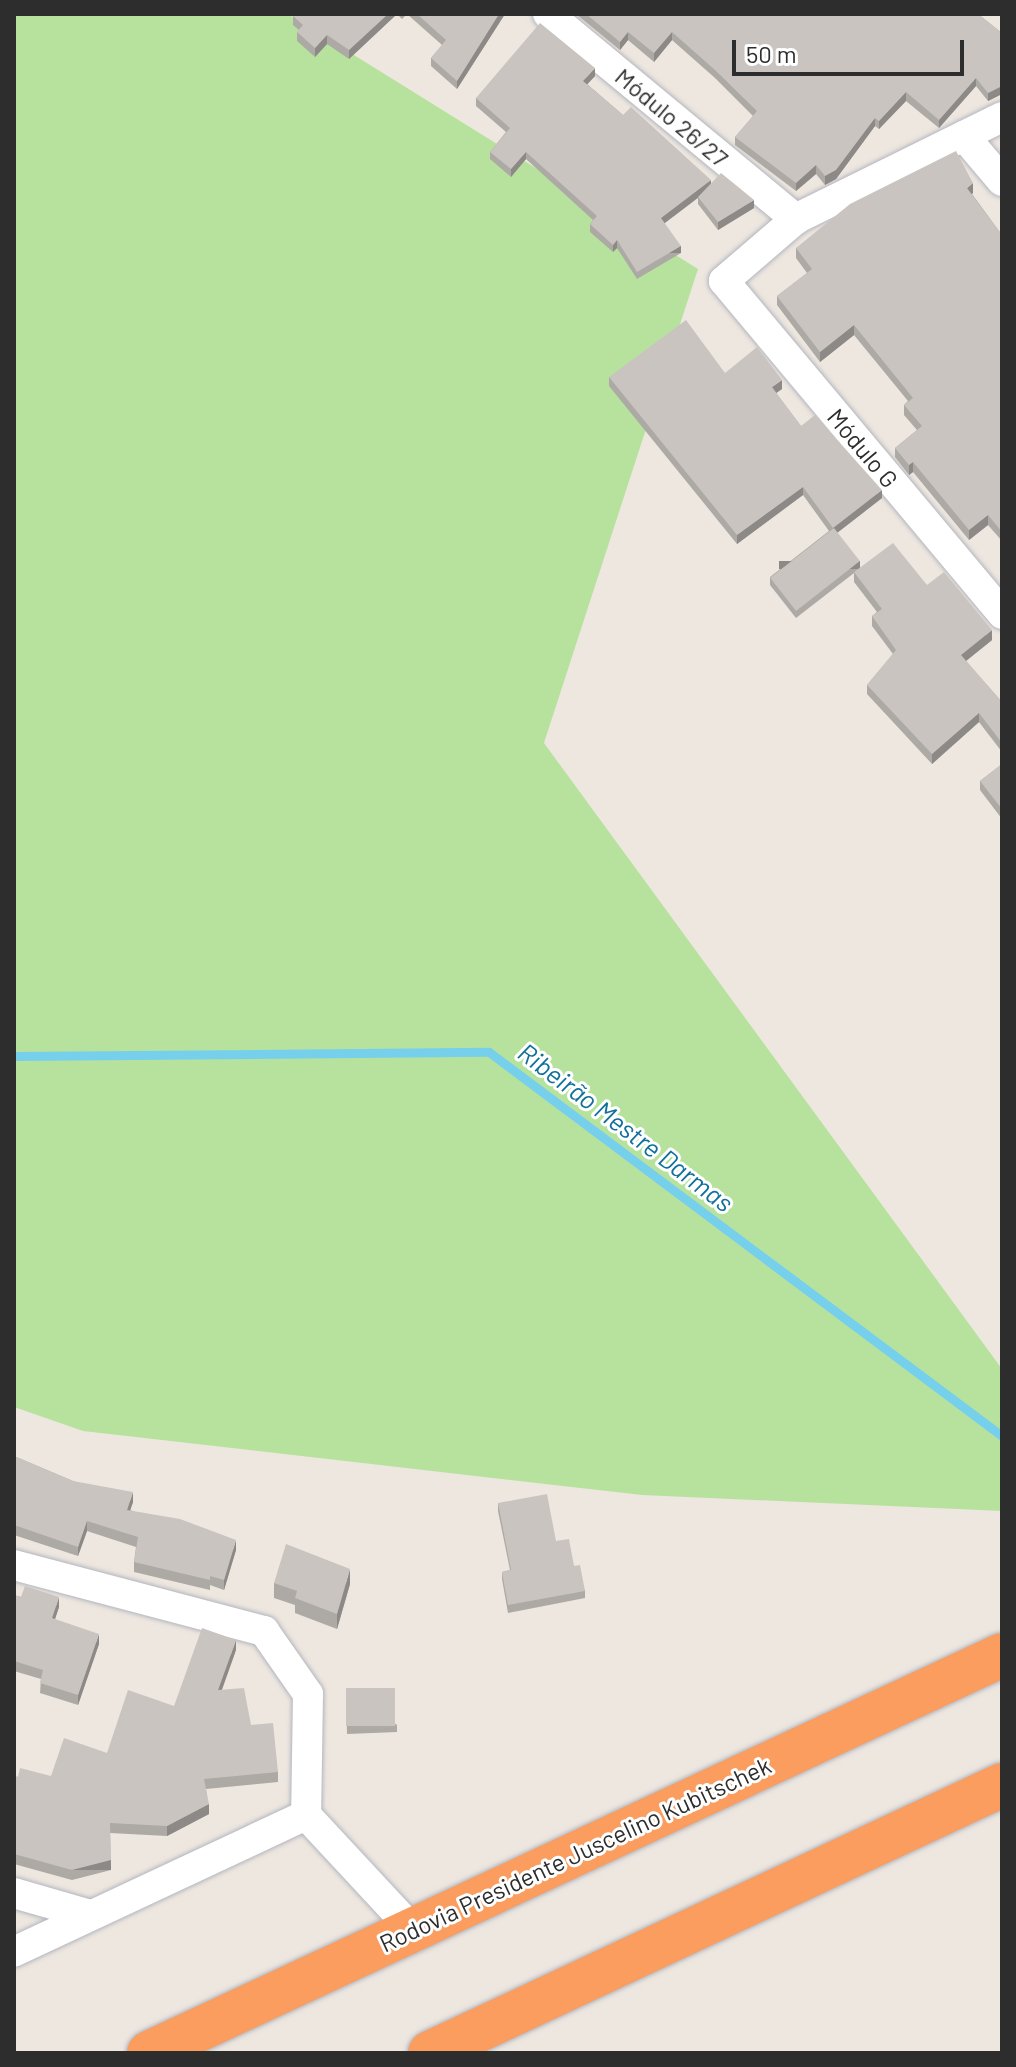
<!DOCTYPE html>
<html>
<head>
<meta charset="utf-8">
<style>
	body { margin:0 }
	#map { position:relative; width:1016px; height:2067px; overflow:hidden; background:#eee7e0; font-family:Barlow,sans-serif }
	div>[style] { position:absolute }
	.green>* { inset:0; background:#b7e29e }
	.stream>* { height:9px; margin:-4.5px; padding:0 4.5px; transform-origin:4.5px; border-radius:4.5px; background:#76d0ec }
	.roads { filter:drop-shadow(0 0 2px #b3b6bf) drop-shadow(0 0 2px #b3b6bf) }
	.street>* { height:30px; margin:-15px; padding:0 15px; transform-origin:15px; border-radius:15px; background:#fff }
	.highway>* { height:44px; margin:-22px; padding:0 22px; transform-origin:22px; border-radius:22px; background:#fa9d5e }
	.wall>* { inset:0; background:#ada9a4 }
	.shaded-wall>* { inset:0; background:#8d8986; transform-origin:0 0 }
	.building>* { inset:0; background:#c9c4bf; transform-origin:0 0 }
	span { translate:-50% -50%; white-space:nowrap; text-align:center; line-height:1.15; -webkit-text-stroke:6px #fff; paint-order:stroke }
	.street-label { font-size:24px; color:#2d2d2d }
	.water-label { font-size:26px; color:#11709c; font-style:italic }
	.frame { position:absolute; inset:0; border:16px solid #2d2d2d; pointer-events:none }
	.scale { position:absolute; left:732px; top:40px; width:232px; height:36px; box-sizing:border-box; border:4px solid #2d2d2d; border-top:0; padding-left:10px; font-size:24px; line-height:28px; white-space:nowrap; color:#2d2d2d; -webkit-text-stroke:6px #fff; paint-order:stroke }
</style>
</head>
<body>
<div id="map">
	<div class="green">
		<i style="clip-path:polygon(14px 14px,288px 14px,698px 269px,544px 743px,1002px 1369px,1002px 1511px,642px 1495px,83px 1431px,14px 1407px)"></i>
	</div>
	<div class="stream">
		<i style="left:14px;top:1056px;width:475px;rotate:-0.5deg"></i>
		<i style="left:489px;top:1052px;width:641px;rotate:36.82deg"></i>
	</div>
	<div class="roads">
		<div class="street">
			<i style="left:548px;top:14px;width:322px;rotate:39.6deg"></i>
			<i style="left:1002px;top:117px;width:230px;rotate:153.7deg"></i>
			<i style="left:796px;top:219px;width:95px;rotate:139.3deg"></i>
			<i style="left:724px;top:281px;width:434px;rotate:50.1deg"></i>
			<i style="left:964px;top:136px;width:59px;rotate:49.8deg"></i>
			<i style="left:14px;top:1565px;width:259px;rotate:14.8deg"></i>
			<i style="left:264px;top:1631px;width:77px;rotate:55.1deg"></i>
			<i style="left:308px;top:1694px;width:121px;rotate:90.9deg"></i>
			<i style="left:306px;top:1815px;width:323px;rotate:154.9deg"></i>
			<i style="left:306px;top:1815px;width:157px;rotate:47.1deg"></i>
			<i style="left:14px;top:1893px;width:79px;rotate:16.1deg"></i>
		</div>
		<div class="highway">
			<i style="left:149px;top:2053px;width:941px;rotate:-25.01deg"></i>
			<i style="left:430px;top:2053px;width:632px;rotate:-25.1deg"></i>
		</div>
	</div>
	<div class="wall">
		<i style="clip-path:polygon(295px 14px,505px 14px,457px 89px,431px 66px,431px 58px,442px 45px,407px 14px,402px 19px,397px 14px,349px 59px,327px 44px,315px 57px,297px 41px,297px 32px,299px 30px,293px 25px,293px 16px)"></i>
		<i style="clip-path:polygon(576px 14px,978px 14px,1002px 33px,1002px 94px,988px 101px,976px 86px,939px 128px,906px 101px,879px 129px,875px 126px,836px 179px,825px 185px,816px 174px,796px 191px,735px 145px,735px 137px,753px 116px,715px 78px,672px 40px,654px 62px,628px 40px,620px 50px)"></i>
		<i style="clip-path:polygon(595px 76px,587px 84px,623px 115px,711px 184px,754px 208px,718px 230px,698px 204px,698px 197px,664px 223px,681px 253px,637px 279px,617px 248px,613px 252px,590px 232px,590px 224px,593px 220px,526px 159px,511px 177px,490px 159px,490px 152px,506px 132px,476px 106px,476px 98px)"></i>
		<i style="clip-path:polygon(973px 193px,972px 194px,1002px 235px,1002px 541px,988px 525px,969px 540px,913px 472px,909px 475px,895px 457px,895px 448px,917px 430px,904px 415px,904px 405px,908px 401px,854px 335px,820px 362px,777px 305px,777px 296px,807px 273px,796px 258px,796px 248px)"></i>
		<i style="clip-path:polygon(725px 373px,782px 389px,776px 393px,801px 426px,882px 498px,837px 533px,860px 568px,927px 585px,992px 640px,966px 661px,1002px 702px,1002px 752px,979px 722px,932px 764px,867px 694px,867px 685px,893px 654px,872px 626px,872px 616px,877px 612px,854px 582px,854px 573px,796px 618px,770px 585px,770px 577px,829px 531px,803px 495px,737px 544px,609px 386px,609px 377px)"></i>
		<i style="clip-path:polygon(1002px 764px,1002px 819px,980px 790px,980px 781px)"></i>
		<i style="clip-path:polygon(14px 1456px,73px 1481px,133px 1502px,130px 1510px,236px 1550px,224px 1590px,210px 1585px,210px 1590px,134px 1572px,134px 1562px,136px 1547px,87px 1531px,78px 1556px,14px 1535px)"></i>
		<i style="clip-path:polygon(498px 1503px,556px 1541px,574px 1566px,585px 1591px,585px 1598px,508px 1613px,502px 1579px,502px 1572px,510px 1570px,498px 1511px)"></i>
		<i style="clip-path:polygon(274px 1583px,350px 1584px,337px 1629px,295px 1613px,295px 1605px,274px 1598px)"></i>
		<i style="clip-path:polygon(14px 1595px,59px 1607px,55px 1619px,99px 1644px,78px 1705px,40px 1693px,41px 1679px,14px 1671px)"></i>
		<i style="clip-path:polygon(236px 1650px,222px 1690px,251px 1725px,278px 1772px,278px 1782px,206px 1789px,209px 1814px,167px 1836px,110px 1833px,111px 1870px,72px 1880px,14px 1864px,14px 1776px,18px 1777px,51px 1776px,107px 1753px,174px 1706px)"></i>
		<i style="clip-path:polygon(346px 1688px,397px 1725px,397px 1732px,347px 1734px)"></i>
	</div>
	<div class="shaded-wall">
		<i style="clip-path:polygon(388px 14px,397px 14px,349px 59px,349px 50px)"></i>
		<i style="clip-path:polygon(499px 14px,505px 14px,457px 89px,457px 81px)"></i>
		<i style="clip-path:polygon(628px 32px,628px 40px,620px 50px,620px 42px)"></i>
		<i style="clip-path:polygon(672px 32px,672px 40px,654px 62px,654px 53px)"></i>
		<i style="clip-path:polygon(327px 35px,327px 44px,315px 57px,315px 48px)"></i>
		<i style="clip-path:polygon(595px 68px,595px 76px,583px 89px,583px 81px)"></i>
		<i style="clip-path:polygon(976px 78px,976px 86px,939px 128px,939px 120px)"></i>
		<i style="clip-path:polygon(1002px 86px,1002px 94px,988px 101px,988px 93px)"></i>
		<i style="clip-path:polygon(906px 92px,906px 101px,879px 129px,879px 121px)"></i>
		<i style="clip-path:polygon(875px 118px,875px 126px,836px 179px,825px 185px,825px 176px)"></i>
		<i style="clip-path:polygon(526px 152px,526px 159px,511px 177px,511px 169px)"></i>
		<i style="clip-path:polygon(816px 165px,816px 174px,796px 191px,796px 183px)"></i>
		<i style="clip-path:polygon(711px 180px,711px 188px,661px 226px,661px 218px)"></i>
		<i style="clip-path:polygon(973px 183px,973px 193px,967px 197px,967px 188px)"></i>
		<i style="clip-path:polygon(754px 200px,754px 208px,718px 230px,718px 222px)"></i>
		<i style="clip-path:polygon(617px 240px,617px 248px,613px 252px,613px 245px)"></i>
		<i style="left:681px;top:246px;width:7px;height:51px;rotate:90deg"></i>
		<i style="clip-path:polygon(854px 325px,854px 335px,820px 362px,820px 352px)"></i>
		<i style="clip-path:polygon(782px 380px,782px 389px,772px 396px,772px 387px)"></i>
		<i style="clip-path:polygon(913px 462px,913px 472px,909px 475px,909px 465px)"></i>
		<i style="clip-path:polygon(803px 487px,803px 495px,737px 544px,737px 535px)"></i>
		<i style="clip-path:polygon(882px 490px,882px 498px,833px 536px,833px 528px)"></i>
		<i style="clip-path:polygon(988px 515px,988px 525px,969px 540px,969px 530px)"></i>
		<i style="left:860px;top:561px;width:8px;height:81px;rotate:90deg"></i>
		<i style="clip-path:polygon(992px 630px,992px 640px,961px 665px,961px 655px)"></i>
		<i style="clip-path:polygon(979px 713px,979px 722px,932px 764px,932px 754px)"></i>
		<i style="clip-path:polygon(133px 1492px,133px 1502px,127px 1520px,127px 1510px)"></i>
		<i style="clip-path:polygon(87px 1521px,87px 1531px,78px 1556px,78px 1547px)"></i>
		<i style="clip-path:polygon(236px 1540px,236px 1550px,224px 1590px,224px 1580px)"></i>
		<i style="clip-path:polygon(350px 1569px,350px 1584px,337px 1629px,337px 1614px)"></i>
		<i style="clip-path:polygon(59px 1597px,59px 1607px,52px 1628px,52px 1618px)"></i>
		<i style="clip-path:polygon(99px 1634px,99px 1644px,78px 1705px,78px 1695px)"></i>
		<i style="clip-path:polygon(236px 1640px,236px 1650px,218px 1700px,218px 1690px)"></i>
		<i style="clip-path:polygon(209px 1804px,209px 1814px,167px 1836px,167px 1826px)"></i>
		<i style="left:111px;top:1860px;width:10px;height:40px;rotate:90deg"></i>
	</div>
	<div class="building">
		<i style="clip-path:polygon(295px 14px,388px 14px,349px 50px,327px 35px,315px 48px,297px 32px,303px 25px,293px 16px)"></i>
		<i style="clip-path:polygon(417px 14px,499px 14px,457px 81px,431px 58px,446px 40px)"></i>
		<i style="clip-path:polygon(586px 14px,978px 14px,1002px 33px,1002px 86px,988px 93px,976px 78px,939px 120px,906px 92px,879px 121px,875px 118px,836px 170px,825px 176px,816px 165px,796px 183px,735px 137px,757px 111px,715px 70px,672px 32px,654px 53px,628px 32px,620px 42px)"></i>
		<i style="clip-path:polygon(540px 23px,595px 68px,583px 81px,623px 115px,631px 107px,711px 180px,661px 218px,681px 246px,637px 272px,617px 240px,613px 245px,590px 224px,597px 216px,526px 152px,511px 169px,490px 152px,510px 128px,476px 98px)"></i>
		<i style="clip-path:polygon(956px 151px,973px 183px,967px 188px,1002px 235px,1002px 532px,988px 515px,969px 530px,913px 462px,909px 465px,895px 448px,922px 426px,904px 405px,913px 398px,854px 325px,820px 352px,777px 296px,812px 269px,796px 248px,850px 204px)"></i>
		<i style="clip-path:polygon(721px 173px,754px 200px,718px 222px,698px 197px)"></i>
		<i style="clip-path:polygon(686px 320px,725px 373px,757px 347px,782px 380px,772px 387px,801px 426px,815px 415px,882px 490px,833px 528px,803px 487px,737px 535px,609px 377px)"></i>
		<i style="left:834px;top:528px;width:42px;height:81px;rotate:52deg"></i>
		<i style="clip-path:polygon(893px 543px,927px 585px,944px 572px,992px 630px,961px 655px,1002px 702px,1002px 743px,979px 713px,932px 754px,867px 685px,896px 650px,872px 616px,882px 609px,854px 572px)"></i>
		<i style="clip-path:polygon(1002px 764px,1002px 809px,980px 781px)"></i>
		<i style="clip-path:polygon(14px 1456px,73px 1481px,133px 1492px,127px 1510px,180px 1519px,236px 1540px,224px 1580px,210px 1576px,210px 1580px,134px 1562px,138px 1537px,87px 1521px,78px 1547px,14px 1525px)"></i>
		<i style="clip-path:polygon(547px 1494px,556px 1541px,569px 1539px,574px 1566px,580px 1565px,585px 1591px,508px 1605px,502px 1572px,511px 1570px,498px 1503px)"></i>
		<i style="clip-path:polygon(286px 1544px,350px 1569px,337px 1614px,295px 1598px,297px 1591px,274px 1583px)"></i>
		<i style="clip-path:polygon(25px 1586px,59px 1597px,52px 1618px,99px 1634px,78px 1695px,40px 1683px,43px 1670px,14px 1661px,14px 1595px,21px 1597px)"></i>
		<i style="clip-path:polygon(202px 1628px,236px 1640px,218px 1690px,244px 1688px,251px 1725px,273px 1723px,278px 1772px,204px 1779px,209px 1804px,167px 1826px,110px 1823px,111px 1860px,72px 1870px,14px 1854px,14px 1776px,18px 1777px,20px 1768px,51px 1776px,64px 1738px,107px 1753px,128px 1690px,174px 1706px)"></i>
		<i style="left:346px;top:1688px;width:49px;height:38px"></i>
	</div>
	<div class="street-label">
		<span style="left:672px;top:117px;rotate:40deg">Módulo 26/27</span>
		<span style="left:863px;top:448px;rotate:50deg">Módulo G</span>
		<span style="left:575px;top:1854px;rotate:-25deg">Rodovia Presidente Juscelino Kubitschek</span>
	</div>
	<div class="water-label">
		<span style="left:626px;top:1127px;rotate:37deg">Ribeirão Mestre Darmas</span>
	</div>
	<div class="frame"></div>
	<div class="scale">50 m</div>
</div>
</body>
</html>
